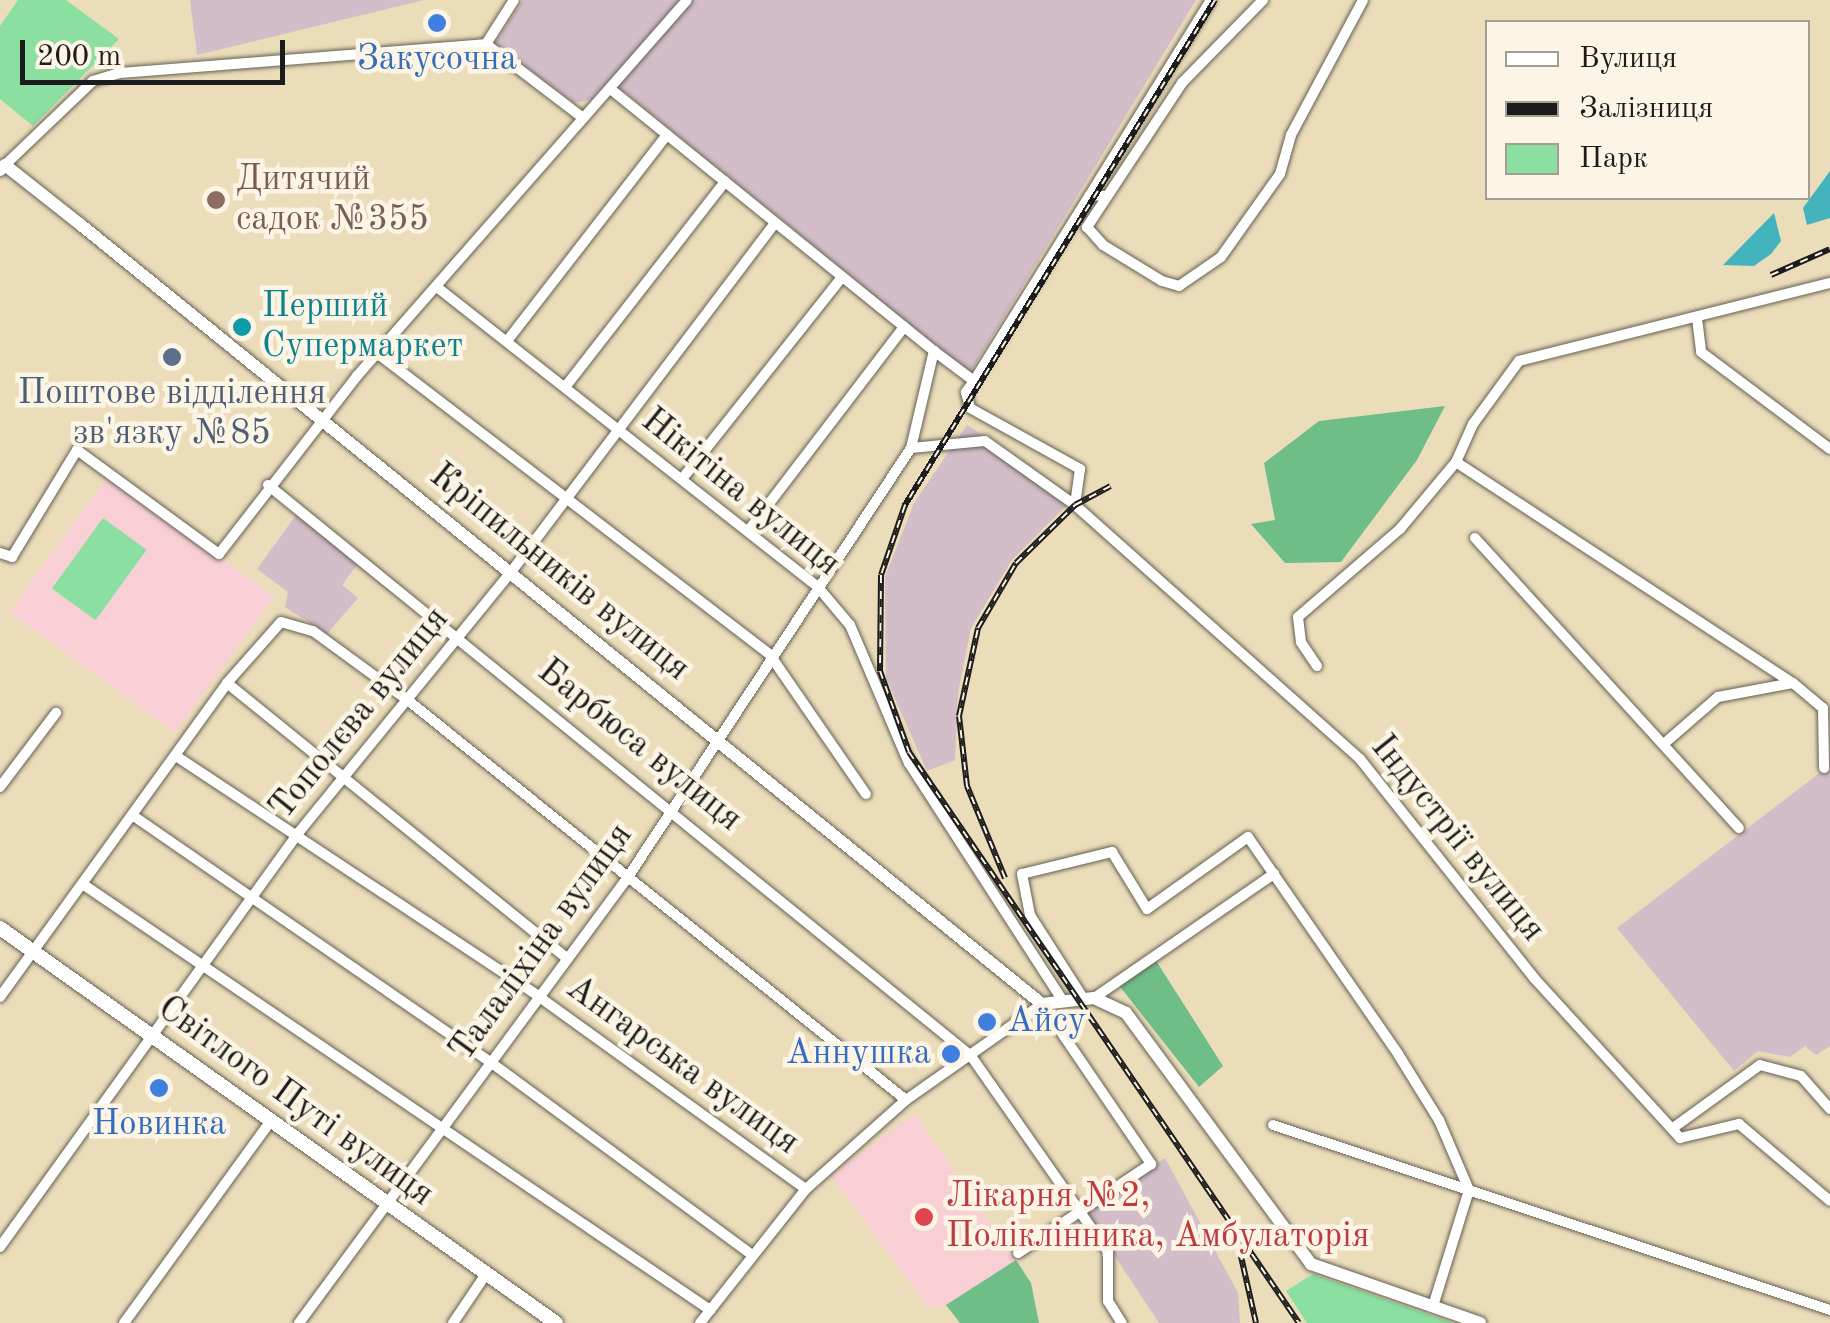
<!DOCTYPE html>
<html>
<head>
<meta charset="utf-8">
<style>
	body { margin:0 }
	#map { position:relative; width:1830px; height:1323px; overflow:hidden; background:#ebddba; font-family:"Old Standard TT",serif }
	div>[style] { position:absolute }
	.built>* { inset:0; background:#f7cfd4; transform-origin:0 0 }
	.industrial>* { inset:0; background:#d2bdc8 }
	.green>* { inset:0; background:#8adfa1; transform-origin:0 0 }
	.forest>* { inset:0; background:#6fbe87 }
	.water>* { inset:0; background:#43b3bd }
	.roads { filter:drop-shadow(0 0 2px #646053) drop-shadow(0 0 2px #646053) }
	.minor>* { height:10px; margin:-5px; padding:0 5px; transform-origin:5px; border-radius:5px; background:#fff }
	.tertiary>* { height:12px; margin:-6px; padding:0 6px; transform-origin:6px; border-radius:6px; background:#fff }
	.secondary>* { height:14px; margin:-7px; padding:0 7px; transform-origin:7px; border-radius:7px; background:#fff }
	.rail>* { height:6px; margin-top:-3px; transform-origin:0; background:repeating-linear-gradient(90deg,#fcf5e5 0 8px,#1c1c1c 0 16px); box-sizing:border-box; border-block:2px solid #1c1c1c }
	.dots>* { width:28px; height:28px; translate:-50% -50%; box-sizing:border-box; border:5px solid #fcf5e5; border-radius:50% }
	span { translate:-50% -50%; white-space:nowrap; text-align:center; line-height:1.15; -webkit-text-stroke:9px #fcf5e5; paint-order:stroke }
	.shop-label { font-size:35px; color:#366cbe }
	.left { translate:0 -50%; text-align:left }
	.right { translate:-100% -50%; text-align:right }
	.education-label { font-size:35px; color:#785e54 }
	.culture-label { font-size:35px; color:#0d838f }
	.service-label { font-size:35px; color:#4e5e75 }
	.street-label { font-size:35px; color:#1c1c1c }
	.health-label { font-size:35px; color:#be3a42 }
	.legend { position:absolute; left:1485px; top:20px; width:325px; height:180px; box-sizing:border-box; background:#fcf5e5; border:2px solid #a29e95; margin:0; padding:12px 18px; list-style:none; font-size:30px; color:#1c1c1c }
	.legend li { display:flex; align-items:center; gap:20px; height:50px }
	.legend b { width:50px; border:2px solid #a29e95 }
	.scale { position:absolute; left:20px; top:40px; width:265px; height:45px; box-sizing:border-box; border:5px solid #1c1c1c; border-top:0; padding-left:12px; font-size:30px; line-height:35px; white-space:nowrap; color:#1c1c1c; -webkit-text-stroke:8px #fcf5e5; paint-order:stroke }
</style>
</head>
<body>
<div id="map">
	<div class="built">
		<i style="left:108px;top:476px;width:205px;height:168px;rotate:36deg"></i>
		<i style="clip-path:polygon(915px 1114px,1016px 1260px,946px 1305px,928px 1307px,830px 1175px)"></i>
	</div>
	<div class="industrial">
		<i style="clip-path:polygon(190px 0,424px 0,197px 55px)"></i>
		<i style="clip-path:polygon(523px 0,1196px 0,970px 373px,626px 93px,574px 103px,495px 43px)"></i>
		<i style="clip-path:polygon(967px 425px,1075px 497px,1012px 560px,971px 628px,958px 693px,955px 760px,927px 771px,886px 678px,885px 577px,914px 503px)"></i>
		<i style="clip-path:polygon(299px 511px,360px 561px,342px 585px,358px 598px,327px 634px,285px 607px,288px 592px,257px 569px)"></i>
		<i style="clip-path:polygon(1830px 765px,1830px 1046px,1816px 1055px,1805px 1046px,1790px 1057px,1758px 1051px,1734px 1071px,1617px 928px)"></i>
		<i style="clip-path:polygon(1165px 1158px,1238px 1293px,1240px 1323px,1159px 1323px,1085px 1211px)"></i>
	</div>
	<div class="green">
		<i style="clip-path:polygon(18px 0,66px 0,119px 39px,33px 126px,0 99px,0 26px)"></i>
		<i style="left:103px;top:518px;width:54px;height:87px;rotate:36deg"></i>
		<i style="clip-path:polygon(1313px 1274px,1453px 1323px,1307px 1323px,1286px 1291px)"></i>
	</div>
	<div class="forest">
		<i style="clip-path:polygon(1445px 406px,1417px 460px,1341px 562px,1285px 563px,1251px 524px,1275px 520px,1264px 463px,1319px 421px)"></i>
		<i style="clip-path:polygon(1155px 959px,1223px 1066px,1199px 1087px,1117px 983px)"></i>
		<i style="clip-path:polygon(1016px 1260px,1031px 1283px,1039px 1323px,960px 1323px,946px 1305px)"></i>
	</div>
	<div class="water">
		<i style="clip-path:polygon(1830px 171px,1830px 218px,1807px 225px,1803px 208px)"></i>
		<i style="clip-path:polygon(1774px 213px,1781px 241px,1771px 254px,1754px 266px,1723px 265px)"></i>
	</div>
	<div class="roads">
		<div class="minor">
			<i style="left:1263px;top:0;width:116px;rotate:134.3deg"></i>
			<i style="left:1182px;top:83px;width:173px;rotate:123.4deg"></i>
			<i style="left:1087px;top:227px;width:24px;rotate:48deg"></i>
			<i style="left:1103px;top:245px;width:69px;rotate:31.4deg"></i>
			<i style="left:1162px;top:281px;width:18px;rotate:16deg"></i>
			<i style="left:1179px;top:286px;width:51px;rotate:-34.6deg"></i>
			<i style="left:1221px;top:257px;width:102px;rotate:-54.6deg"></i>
			<i style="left:1280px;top:174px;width:41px;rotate:-74.2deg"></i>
			<i style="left:1291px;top:135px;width:153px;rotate:-61.9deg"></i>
			<i style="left:486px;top:44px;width:52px;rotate:-57.5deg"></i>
			<i style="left:5px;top:165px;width:122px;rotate:-43.7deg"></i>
			<i style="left:93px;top:81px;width:27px;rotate:-17deg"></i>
			<i style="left:119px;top:73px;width:368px;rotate:-4.5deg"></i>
			<i style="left:486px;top:44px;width:122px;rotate:37.3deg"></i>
			<i style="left:1090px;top:195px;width:229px;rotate:-58.2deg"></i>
			<i style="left:438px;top:288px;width:482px;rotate:38.2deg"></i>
			<i style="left:817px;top:586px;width:51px;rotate:49.8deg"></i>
			<i style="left:850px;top:625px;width:150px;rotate:66.9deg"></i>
			<i style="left:909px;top:763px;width:283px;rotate:57.1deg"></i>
			<i style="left:1697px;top:318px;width:34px;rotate:83deg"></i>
			<i style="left:1701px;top:352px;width:161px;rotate:36.9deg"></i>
			<i style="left:507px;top:341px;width:261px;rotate:-52.2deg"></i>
			<i style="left:934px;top:351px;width:50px;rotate:36.9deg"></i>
			<i style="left:974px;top:381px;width:219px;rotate:-58.1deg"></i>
			<i style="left:1090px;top:195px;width:15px;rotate:4deg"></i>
			<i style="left:377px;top:353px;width:496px;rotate:37.5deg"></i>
			<i style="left:770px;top:655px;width:169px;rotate:55.4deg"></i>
			<i style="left:974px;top:381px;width:14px;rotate:126deg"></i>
			<i style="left:966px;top:392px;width:16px;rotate:76deg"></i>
			<i style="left:970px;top:408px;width:126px;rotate:29deg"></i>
			<i style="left:1080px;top:469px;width:36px;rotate:98deg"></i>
			<i style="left:566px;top:386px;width:259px;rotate:-52.1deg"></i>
			<i style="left:911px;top:448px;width:74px;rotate:-5.4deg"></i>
			<i style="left:985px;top:441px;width:110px;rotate:35.4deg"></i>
			<i style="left:1075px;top:505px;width:382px;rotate:41.7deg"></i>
			<i style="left:1360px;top:759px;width:280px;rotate:51.5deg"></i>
			<i style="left:1534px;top:978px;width:217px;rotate:47.6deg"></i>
			<i style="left:1680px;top:1138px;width:61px;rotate:-13.3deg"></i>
			<i style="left:1739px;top:1124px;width:119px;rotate:40.2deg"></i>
			<i style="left:1456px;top:462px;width:403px;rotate:33.3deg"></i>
			<i style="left:1793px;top:683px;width:39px;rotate:40deg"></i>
			<i style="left:1823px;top:708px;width:60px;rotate:89deg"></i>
			<i style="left:682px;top:479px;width:258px;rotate:-51.6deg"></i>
			<i style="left:268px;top:485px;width:906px;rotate:39.08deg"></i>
			<i style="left:971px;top:1056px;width:239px;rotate:55deg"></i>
			<i style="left:1108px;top:1252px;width:49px;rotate:90deg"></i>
			<i style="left:1108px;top:1301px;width:26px;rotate:58deg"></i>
			<i style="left:748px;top:531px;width:257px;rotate:-52.6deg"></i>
			<i style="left:1475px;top:538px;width:392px;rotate:47.7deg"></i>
			<i style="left:0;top:553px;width:13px;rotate:18deg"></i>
			<i style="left:12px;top:557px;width:125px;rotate:-58.7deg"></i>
			<i style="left:77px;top:450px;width:176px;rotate:36.2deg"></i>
			<i style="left:219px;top:554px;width:225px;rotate:-52.2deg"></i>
			<i style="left:357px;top:376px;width:500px;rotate:-48.73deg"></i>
			<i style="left:1317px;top:666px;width:29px;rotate:-124deg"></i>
			<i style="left:1301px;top:642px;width:25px;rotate:-97deg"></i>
			<i style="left:1298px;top:617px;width:135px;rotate:-40.8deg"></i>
			<i style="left:1400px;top:529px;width:87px;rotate:-50.1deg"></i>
			<i style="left:1456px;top:462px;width:42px;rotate:-65.9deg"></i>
			<i style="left:1473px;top:424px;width:78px;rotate:-53.9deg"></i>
			<i style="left:1519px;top:361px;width:321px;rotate:-14.1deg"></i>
			<i style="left:227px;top:683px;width:435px;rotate:39deg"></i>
			<i style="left:1666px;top:742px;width:69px;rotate:-40.9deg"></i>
			<i style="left:1718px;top:697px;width:76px;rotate:-10.6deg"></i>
			<i style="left:176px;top:756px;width:434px;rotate:33.5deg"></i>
			<i style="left:538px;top:996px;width:330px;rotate:35.8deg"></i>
			<i style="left:0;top:787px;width:93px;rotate:-52.9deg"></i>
			<i style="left:135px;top:817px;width:430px;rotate:34.6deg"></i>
			<i style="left:489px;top:1061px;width:327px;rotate:36.4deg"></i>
			<i style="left:84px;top:885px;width:757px;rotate:34.17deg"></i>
			<i style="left:0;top:997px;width:387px;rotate:-54.1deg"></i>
			<i style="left:227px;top:683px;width:81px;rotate:-48.5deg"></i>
			<i style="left:281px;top:622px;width:33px;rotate:16deg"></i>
			<i style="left:313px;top:631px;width:114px;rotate:36.1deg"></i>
			<i style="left:405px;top:698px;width:642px;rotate:38.74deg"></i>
			<i style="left:1083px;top:998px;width:98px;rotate:-122.6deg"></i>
			<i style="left:1030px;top:915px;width:42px;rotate:-101deg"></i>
			<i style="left:1022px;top:874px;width:93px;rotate:-13.7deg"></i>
			<i style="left:1112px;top:852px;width:67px;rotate:58.4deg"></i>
			<i style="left:1147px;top:909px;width:124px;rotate:-35.5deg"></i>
			<i style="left:1248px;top:837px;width:264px;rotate:55.3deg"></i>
			<i style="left:1398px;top:1054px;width:78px;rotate:58.2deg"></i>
			<i style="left:1439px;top:1120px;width:76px;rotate:66.8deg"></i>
			<i style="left:1469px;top:1190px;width:121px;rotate:107.2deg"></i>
			<i style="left:1094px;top:998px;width:219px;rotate:-34.6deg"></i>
			<i style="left:1273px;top:1125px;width:587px;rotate:18.37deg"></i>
			<i style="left:1673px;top:1128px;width:107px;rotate:-35.9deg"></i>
			<i style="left:1760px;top:1065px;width:42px;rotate:15deg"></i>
			<i style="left:1801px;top:1076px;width:44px;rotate:48.7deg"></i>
			<i style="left:0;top:1247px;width:511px;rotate:-54.23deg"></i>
			<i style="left:299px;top:832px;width:335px;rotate:-50.8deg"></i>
			<i style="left:511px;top:572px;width:438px;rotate:-52.9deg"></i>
			<i style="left:124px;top:1323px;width:250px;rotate:-54deg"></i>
			<i style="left:299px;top:1323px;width:554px;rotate:-53.58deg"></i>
			<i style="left:628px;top:877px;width:514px;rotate:-56.59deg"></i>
			<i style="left:911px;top:448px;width:100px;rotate:-76.7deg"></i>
			<i style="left:934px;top:351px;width:417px;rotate:-141deg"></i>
			<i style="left:453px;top:1323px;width:59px;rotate:-56deg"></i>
			<i style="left:700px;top:1323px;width:171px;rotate:-51.7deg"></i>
			<i style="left:806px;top:1189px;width:134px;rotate:-41.7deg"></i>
			<i style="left:906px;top:1100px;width:166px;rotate:-35.2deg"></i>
			<i style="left:1042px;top:1004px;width:194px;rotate:55.7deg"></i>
			<i style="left:1151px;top:1164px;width:160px;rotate:146.2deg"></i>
		</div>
		<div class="tertiary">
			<i style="left:0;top:170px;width:7px;rotate:-45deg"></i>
			<i style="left:5px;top:165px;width:97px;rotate:38.3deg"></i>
			<i style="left:81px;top:225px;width:1237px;rotate:39.03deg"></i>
			<i style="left:1042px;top:1004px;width:52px;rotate:-6.6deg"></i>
			<i style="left:1094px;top:998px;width:35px;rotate:25deg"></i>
			<i style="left:1126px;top:1013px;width:312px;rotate:53.6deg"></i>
			<i style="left:1311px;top:1264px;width:179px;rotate:19.2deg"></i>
		</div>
		<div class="secondary">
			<i style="left:0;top:928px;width:682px;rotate:35.39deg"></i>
		</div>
	</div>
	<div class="rail">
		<i style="left:1215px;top:0;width:593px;rotate:121.54deg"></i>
		<i style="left:905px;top:505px;width:74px;rotate:108.9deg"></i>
		<i style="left:881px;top:575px;width:96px;rotate:90.6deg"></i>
		<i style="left:880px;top:671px;width:86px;rotate:70.3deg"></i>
		<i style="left:909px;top:752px;width:691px;rotate:55.67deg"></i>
		<i style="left:1771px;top:275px;width:64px;rotate:-23.8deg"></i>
		<i style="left:1005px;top:878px;width:100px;rotate:-112.4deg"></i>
		<i style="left:967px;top:786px;width:70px;rotate:-96.5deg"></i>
		<i style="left:959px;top:716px;width:90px;rotate:-77.8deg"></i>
		<i style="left:978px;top:628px;width:75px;rotate:-59.7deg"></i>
		<i style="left:1016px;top:563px;width:83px;rotate:-44.5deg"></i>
		<i style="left:1075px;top:505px;width:40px;rotate:-28deg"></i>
		<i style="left:1240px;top:1252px;width:73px;rotate:77.3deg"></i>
	</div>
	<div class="dots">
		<i style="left:437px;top:23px;background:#3f7fe0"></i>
		<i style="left:216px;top:200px;background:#8d6e63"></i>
		<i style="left:242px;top:327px;background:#0f9aa8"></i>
		<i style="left:172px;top:357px;background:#5c6f8a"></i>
		<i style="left:987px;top:1022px;background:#3f7fe0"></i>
		<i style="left:951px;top:1054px;background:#3f7fe0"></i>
		<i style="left:159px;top:1088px;background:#3f7fe0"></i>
		<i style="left:924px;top:1217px;background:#e0444e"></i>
	</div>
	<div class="shop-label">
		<span style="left:437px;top:60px">Закусочна</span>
		<span class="left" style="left:1007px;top:1022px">Айсу</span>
		<span class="right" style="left:931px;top:1054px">Аннушка</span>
		<span style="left:159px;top:1125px">Новинка</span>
	</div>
	<div class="education-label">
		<span class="left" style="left:236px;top:200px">Дитячий<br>садок №355</span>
	</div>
	<div class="culture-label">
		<span class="left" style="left:262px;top:327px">Перший<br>Супермаркет</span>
	</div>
	<div class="service-label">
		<span style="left:172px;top:414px">Поштове відділення<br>зв'язку №85</span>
	</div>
	<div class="street-label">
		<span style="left:740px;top:493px;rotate:39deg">Нікітіна вулиця</span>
		<span style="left:559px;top:573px;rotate:39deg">Кріпильників вулиця</span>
		<span style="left:360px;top:714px;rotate:-51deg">Тополєва вулиця</span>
		<span style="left:639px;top:746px;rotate:39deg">Барбюса вулиця</span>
		<span style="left:1457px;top:839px;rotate:51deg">Індустрії вулиця</span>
		<span style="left:542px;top:943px;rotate:-54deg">Талаліхіна вулиця</span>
		<span style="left:682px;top:1066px;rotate:36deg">Ангарська вулиця</span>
		<span style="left:295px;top:1102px;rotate:36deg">Світлого Путі вулиця</span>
	</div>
	<div class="health-label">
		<span class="left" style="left:946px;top:1217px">Лікарня №2,<br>Поліклінника, Амбулаторія</span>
	</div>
	<ul class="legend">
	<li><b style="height:12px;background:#fff"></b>Вулиця</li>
	<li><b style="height:12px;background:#1c1c1c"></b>Залізниця</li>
	<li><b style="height:28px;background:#8adfa1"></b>Парк</li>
	</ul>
	<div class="scale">200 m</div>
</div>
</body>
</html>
